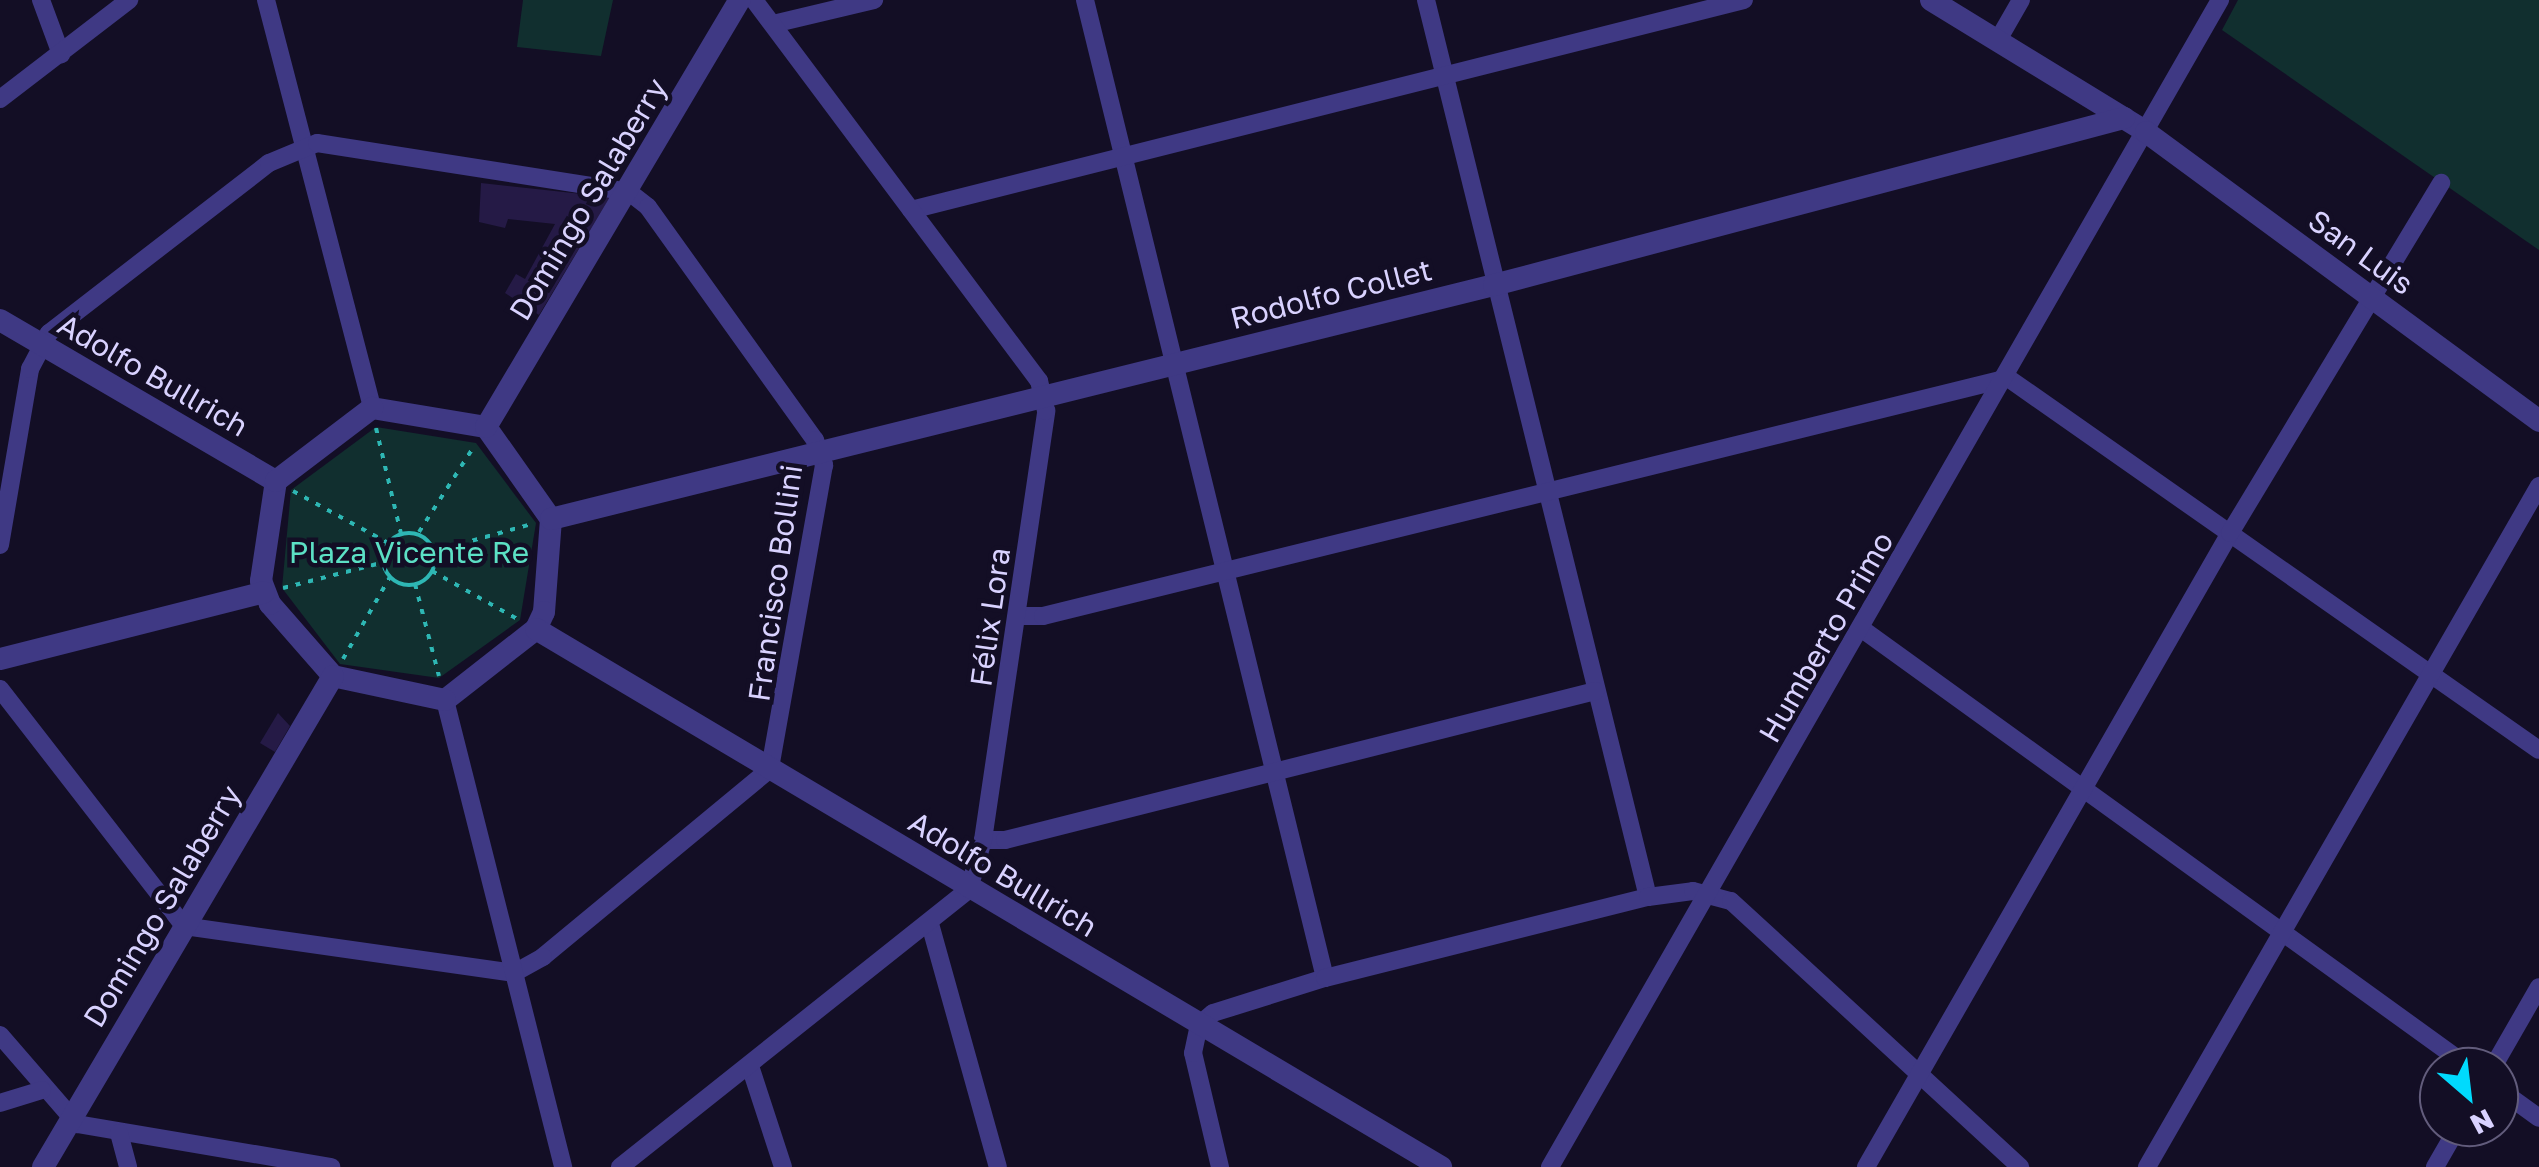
<!DOCTYPE html>
<html>
<head>
<meta charset="utf-8">
<style>
	body { margin:0 }
	#map { position:relative; width:2539px; height:1167px; overflow:hidden; background:#130e25; font-family:"Golos Text",sans-serif }
	div>[style] { position:absolute }
	.green>* { inset:0; background:#112f2f }
	.building>* { inset:0; background:#251a46 }
	.path>* { height:4px; margin-top:-2px; transform-origin:0; background:repeating-linear-gradient(90deg,#2eb7b4 0 5px,transparent 0 13px) }
	.path>.ring { margin:-2px; padding:0; box-sizing:content-box; background:none; border:4px solid #2eb7b4; border-radius:50% }
	.minor>* { height:18px; margin:-9px; padding:0 9px; transform-origin:9px; border-radius:9px; background:#3f3984 }
	.tertiary>* { height:22px; margin:-11px; padding:0 11px; transform-origin:11px; border-radius:11px; background:#3f3984 }
	span { translate:-50% -50%; white-space:nowrap; text-align:center; line-height:1.15; -webkit-text-stroke:9px #130e25; paint-order:stroke }
	.street-label { font-size:30px; color:#d9d2ff }
	.park-label { font-size:30px; color:#5ce0c5 }
	.north { position:absolute; left:2419px; top:1047px; width:100px; height:100px; box-sizing:border-box; background:#130e25; border:2px solid #625c7c; border-radius:50%; rotate:152deg; font-size:28px; font-weight:700; line-height:40px; text-align:center; color:#d9d2ff }
	.north::after { content:''; display:block; margin:auto; width:35px; height:45px; background:#00dafd; clip-path:polygon(50% 0,100% 100%,50% 72%,0 100%) }
</style>
</head>
<body>
<div id="map">
	<div class="green">
		<i style="clip-path:polygon(523px 0,613px 0,601px 56px,517px 47px)"></i>
		<i style="clip-path:polygon(2238px 0,2539px 0,2539px 250px,2222px 30px)"></i>
		<i style="clip-path:polygon(376px 427px,476px 443px,536px 523px,520px 620px,439px 678px,340px 664px,282px 588px,291px 490px)"></i>
	</div>
	<div class="building">
		<i style="clip-path:polygon(481px 183px,610px 197px,539px 315px,505px 293px,516px 274px,525px 279px,555px 224px,508px 219px,505px 228px,479px 222px)"></i>
		<i style="clip-path:polygon(278px 713px,290px 726px,275px 752px,260px 743px)"></i>
	</div>
	<div class="path">
		<i style="left:376px;top:428px;width:109px;rotate:76.7deg"></i>
		<i style="left:293px;top:491px;width:108px;rotate:28.7deg"></i>
		<i style="left:419px;top:532px;width:100px;rotate:-57.3deg"></i>
		<i class="ring" style="left:383px;top:533px;width:48px;height:48px"></i>
		<i style="left:435px;top:551px;width:101px;rotate:-15.6deg"></i>
		<i style="left:432px;top:571px;width:100px;rotate:29.4deg"></i>
		<i style="left:415px;top:584px;width:95px;rotate:75.4deg"></i>
		<i style="left:283px;top:588px;width:101px;rotate:-14.3deg"></i>
		<i style="left:343px;top:659px;width:95px;rotate:-60.2deg"></i>
	</div>
	<div class="minor">
		<i style="left:41px;top:0;width:58px;rotate:69.7deg"></i>
		<i style="left:266px;top:0;width:422px;rotate:75.4deg"></i>
		<i style="left:1085px;top:0;width:1007px;rotate:76.21deg"></i>
		<i style="left:1426px;top:0;width:924px;rotate:76.1deg"></i>
		<i style="left:773px;top:24px;width:104px;rotate:-13.4deg"></i>
		<i style="left:1998px;top:40px;width:46px;rotate:-60.1deg"></i>
		<i style="left:0;top:99px;width:163px;rotate:-37.5deg"></i>
		<i style="left:911px;top:210px;width:859px;rotate:-14.15deg"></i>
		<i style="left:0;top:545px;width:179px;rotate:-80.3deg"></i>
		<i style="left:30px;top:369px;width:41px;rotate:-62.2deg"></i>
		<i style="left:49px;top:333px;width:278px;rotate:-37.7deg"></i>
		<i style="left:269px;top:163px;width:52px;rotate:-22.6deg"></i>
		<i style="left:317px;top:143px;width:316px;rotate:8.9deg"></i>
		<i style="left:629px;top:192px;width:24px;rotate:38deg"></i>
		<i style="left:648px;top:207px;width:287px;rotate:54.4deg"></i>
		<i style="left:815px;top:440px;width:27px;rotate:70deg"></i>
		<i style="left:824px;top:465px;width:309px;rotate:100.1deg"></i>
		<i style="left:770px;top:769px;width:295px;rotate:140.4deg"></i>
		<i style="left:543px;top:957px;width:33px;rotate:151deg"></i>
		<i style="left:514px;top:973px;width:333px;rotate:-171.9deg"></i>
		<i style="left:184px;top:926px;width:300px;rotate:-127.8deg"></i>
		<i style="left:1019px;top:616px;width:24px"></i>
		<i style="left:1043px;top:616px;width:994px;rotate:-13.85deg"></i>
		<i style="left:2008px;top:378px;width:648px;rotate:35.01deg"></i>
		<i style="left:1862px;top:629px;width:749px;rotate:35.81deg"></i>
		<i style="left:445px;top:700px;width:482px;rotate:75.8deg"></i>
		<i style="left:983px;top:840px;width:22px"></i>
		<i style="left:1005px;top:840px;width:609px;rotate:-14.17deg"></i>
		<i style="left:930px;top:924px;width:252px;rotate:74.4deg"></i>
		<i style="left:0;top:1035px;width:118px;rotate:49.1deg"></i>
		<i style="left:77px;top:1124px;width:258px;rotate:9.6deg"></i>
		<i style="left:750px;top:1066px;width:106px;rotate:71.9deg"></i>
		<i style="left:2493px;top:1067px;width:92px;rotate:-60.1deg"></i>
		<i style="left:2499px;top:1089px;width:49px;rotate:35.9deg"></i>
		<i style="left:0;top:1103px;width:44px;rotate:-17.2deg"></i>
		<i style="left:119px;top:1133px;width:35px;rotate:75deg"></i>
		<i style="left:620px;top:1167px;width:446px;rotate:-38.5deg"></i>
		<i style="left:969px;top:889px;width:51px;rotate:-74.1deg"></i>
		<i style="left:983px;top:840px;width:434px;rotate:-81.6deg"></i>
		<i style="left:1046px;top:411px;width:31px;rotate:-103deg"></i>
		<i style="left:1039px;top:381px;width:476px;rotate:-126.8deg"></i>
		<i style="left:1220px;top:1167px;width:117px;rotate:-103.3deg"></i>
		<i style="left:1193px;top:1053px;width:29px;rotate:-78deg"></i>
		<i style="left:1199px;top:1025px;width:18px;rotate:-41deg"></i>
		<i style="left:1213px;top:1013px;width:117px;rotate:-17.4deg"></i>
		<i style="left:1325px;top:978px;width:333px;rotate:-14.1deg"></i>
		<i style="left:1648px;top:897px;width:45px;rotate:-7.6deg"></i>
		<i style="left:1693px;top:891px;width:39px;rotate:15deg"></i>
		<i style="left:1731px;top:901px;width:393px;rotate:42.6deg"></i>
		<i style="left:1550px;top:1167px;width:1346px;rotate:-60.14deg"></i>
		<i style="left:1866px;top:1167px;width:731px;rotate:-60.14deg"></i>
		<i style="left:2230px;top:533px;width:409px;rotate:-58.9deg"></i>
		<i style="left:2147px;top:1167px;width:786px;rotate:-60.07deg"></i>
		<i style="left:2435px;top:1167px;width:46px;rotate:-60.1deg"></i>
	</div>
	<div class="tertiary">
		<i style="left:1931px;top:0;width:252px;rotate:31.5deg"></i>
		<i style="left:2146px;top:132px;width:488px;rotate:36.3deg"></i>
		<i style="left:0;top:320px;width:320px;rotate:30.3deg"></i>
		<i style="left:372px;top:408px;width:116px;rotate:9.5deg"></i>
		<i style="left:486px;top:427px;width:113px;rotate:54.8deg"></i>
		<i style="left:551px;top:519px;width:93px;rotate:94.3deg"></i>
		<i style="left:544px;top:612px;width:19px;rotate:115deg"></i>
		<i style="left:536px;top:629px;width:115px;rotate:142deg"></i>
		<i style="left:445px;top:700px;width:115px;rotate:-167.9deg"></i>
		<i style="left:333px;top:676px;width:96px;rotate:-131.2deg"></i>
		<i style="left:270px;top:604px;width:25px;rotate:-111deg"></i>
		<i style="left:261px;top:581px;width:101px;rotate:-81.5deg"></i>
		<i style="left:276px;top:481px;width:121px;rotate:-37.2deg"></i>
		<i style="left:486px;top:427px;width:497px;rotate:-59.3deg"></i>
		<i style="left:551px;top:519px;width:972px;rotate:-13.94deg"></i>
		<i style="left:1494px;top:285px;width:652px;rotate:-14.85deg"></i>
		<i style="left:536px;top:629px;width:1053px;rotate:30.73deg"></i>
		<i style="left:0;top:659px;width:272px;rotate:-14.2deg"></i>
		<i style="left:43px;top:1167px;width:570px;rotate:-59.43deg"></i>
	</div>
	<div class="street-label">
		<span style="left:588px;top:199px;rotate:-59deg">Domingo Salaberry</span>
		<span style="left:2361px;top:252px;rotate:36deg">San Luis</span>
		<span style="left:1331px;top:294px;rotate:-14deg">Rodolfo Collet</span>
		<span style="left:153px;top:375px;rotate:30deg">Adolfo Bullrich</span>
		<span style="left:775px;top:583px;rotate:-82deg">Francisco Bollini</span>
		<span style="left:990px;top:617px;rotate:-82deg">Félix Lora</span>
		<span style="left:1826px;top:637px;rotate:-60deg">Humberto Primo</span>
		<span style="left:1003px;top:874px;rotate:31deg">Adolfo Bullrich</span>
		<span style="left:162px;top:906px;rotate:-59deg">Domingo Salaberry</span>
	</div>
	<div class="park-label">
		<span style="left:409px;top:552px">Plaza Vicente Re</span>
	</div>
	<div class="north">N</div>
</div>
</body>
</html>
